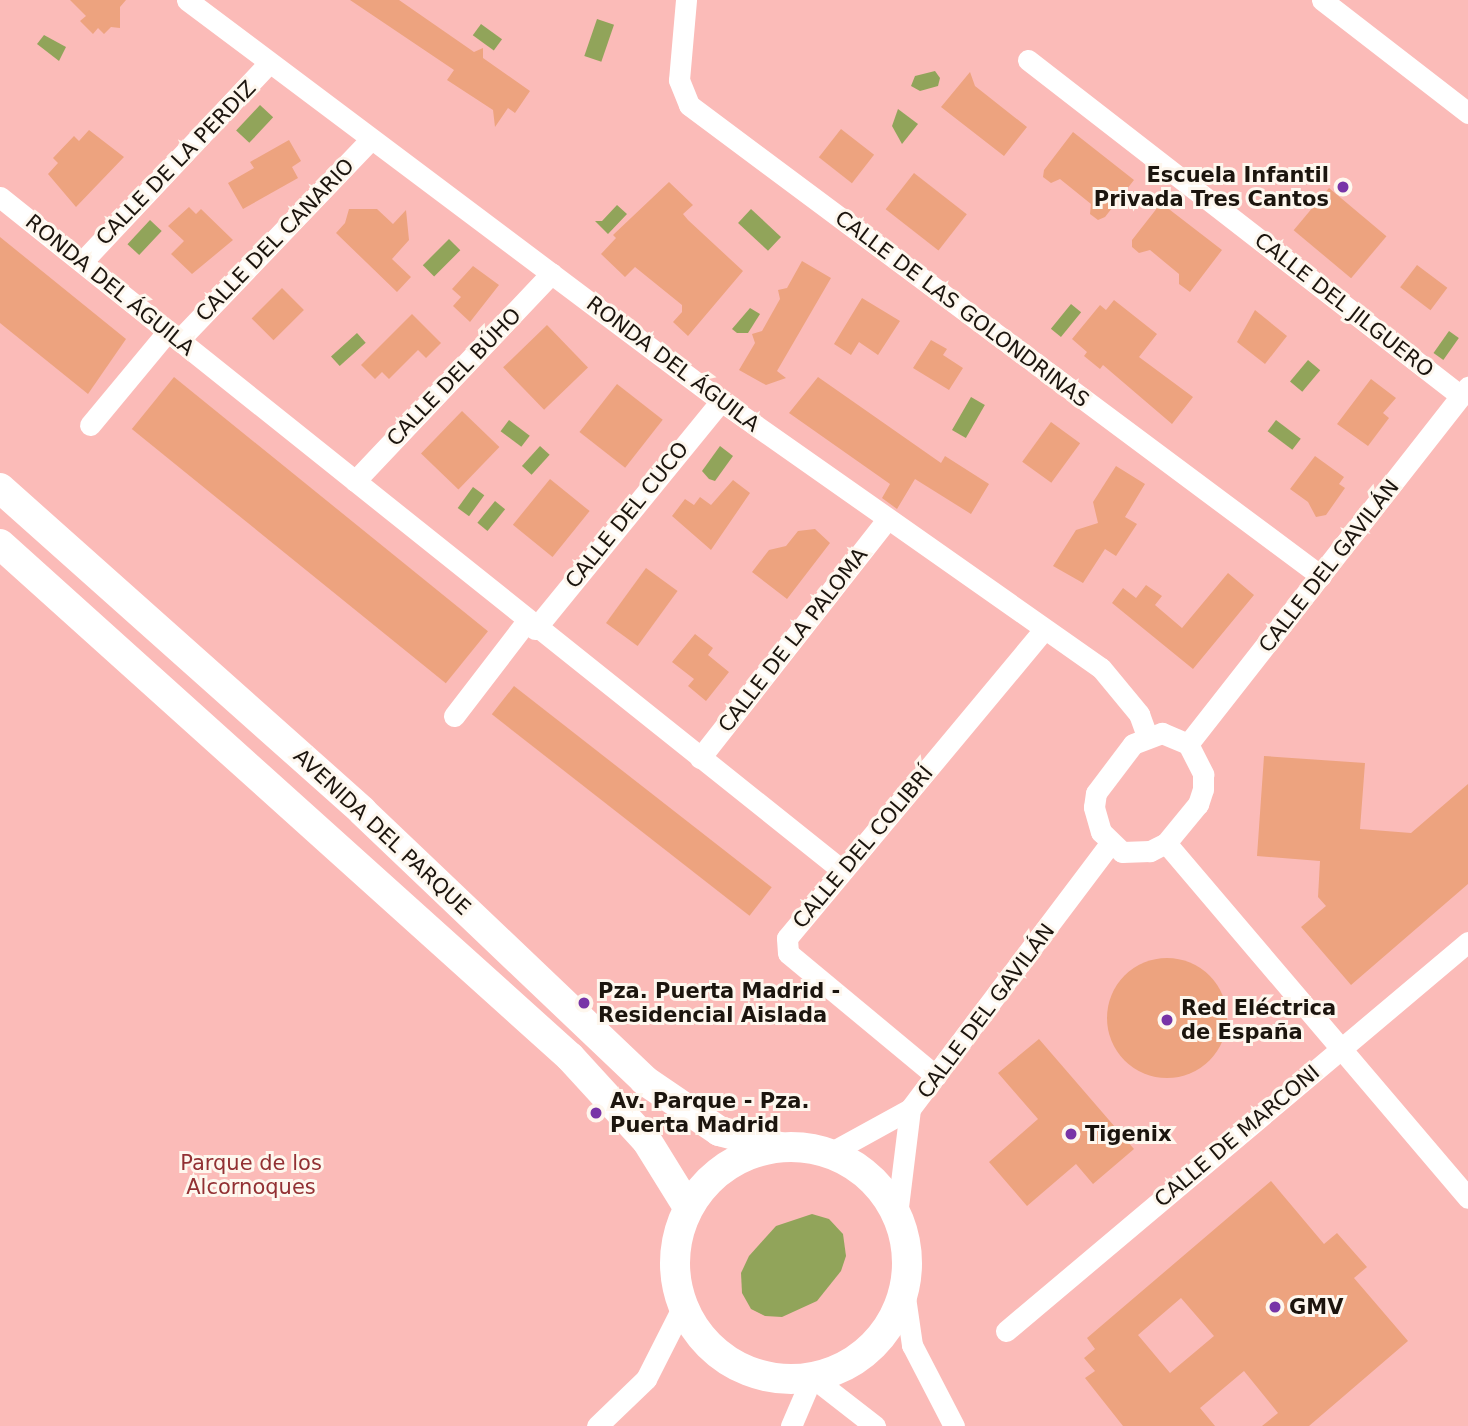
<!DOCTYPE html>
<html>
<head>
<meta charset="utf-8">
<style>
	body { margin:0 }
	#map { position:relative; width:1468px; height:1426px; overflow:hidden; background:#fbe7d1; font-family:"DejaVu Sans",sans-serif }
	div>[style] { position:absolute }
	.green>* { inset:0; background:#fbbbb8; transform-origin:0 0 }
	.water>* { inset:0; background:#91a45a; transform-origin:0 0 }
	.building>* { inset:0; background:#eda37f; transform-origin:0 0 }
	.round { border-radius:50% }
	.street>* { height:21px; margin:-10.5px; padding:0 10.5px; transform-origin:10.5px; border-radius:10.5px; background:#fff }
	.secondary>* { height:30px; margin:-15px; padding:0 15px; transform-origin:15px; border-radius:15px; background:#fff }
	.secondary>.ring { margin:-15px; padding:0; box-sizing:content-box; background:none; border:30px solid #fff; border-radius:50% }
	.dots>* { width:19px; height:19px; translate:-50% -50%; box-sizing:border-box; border:4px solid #fef7ee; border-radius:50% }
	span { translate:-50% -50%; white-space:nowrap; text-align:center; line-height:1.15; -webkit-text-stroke:6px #fef7ee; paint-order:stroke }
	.street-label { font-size:21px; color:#1c150e }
	.poi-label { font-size:21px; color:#1c150e; font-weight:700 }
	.right { translate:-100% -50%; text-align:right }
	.left { translate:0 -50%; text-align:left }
	.park-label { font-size:21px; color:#923033 }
</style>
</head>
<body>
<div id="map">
	<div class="green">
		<i style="left:0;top:0;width:1468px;height:1426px"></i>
	</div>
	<div class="water">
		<i style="left:597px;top:19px;width:18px;height:39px;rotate:19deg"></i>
		<i style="left:481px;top:24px;width:26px;height:14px;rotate:36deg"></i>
		<i style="clip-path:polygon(44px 35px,66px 47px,59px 61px,37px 44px)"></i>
		<i style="clip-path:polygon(935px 71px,940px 78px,938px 86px,920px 91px,911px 86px,915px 76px)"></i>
		<i style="left:260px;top:105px;width:18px;height:35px;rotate:43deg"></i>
		<i style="clip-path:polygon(898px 109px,918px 124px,902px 144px,892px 126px)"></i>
		<i style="clip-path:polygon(617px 205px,627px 214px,608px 234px,595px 221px,602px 221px)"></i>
		<i style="left:751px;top:209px;width:41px;height:19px;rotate:43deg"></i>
		<i style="left:150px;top:220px;width:16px;height:33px;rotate:43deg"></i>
		<i style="left:449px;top:239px;width:16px;height:37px;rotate:45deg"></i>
		<i style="left:1071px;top:304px;width:13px;height:32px;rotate:39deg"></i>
		<i style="clip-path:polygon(750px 308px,760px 314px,748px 333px,737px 333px,732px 329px)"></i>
		<i style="left:1449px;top:331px;width:12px;height:27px;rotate:35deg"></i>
		<i style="left:357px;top:333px;width:13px;height:35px;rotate:48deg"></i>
		<i style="left:1308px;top:360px;width:16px;height:28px;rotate:40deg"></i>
		<i style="left:971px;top:397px;width:16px;height:38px;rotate:30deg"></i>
		<i style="left:509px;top:420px;width:26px;height:14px;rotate:37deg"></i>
		<i style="left:1276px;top:420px;width:31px;height:14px;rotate:37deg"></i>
		<i style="left:540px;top:446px;width:13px;height:27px;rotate:42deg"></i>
		<i style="clip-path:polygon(720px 446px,733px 456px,715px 481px,709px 479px,702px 471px)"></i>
		<i style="left:473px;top:487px;width:14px;height:26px;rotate:36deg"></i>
		<i style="left:495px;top:501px;width:13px;height:28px;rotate:39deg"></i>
		<i style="clip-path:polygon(812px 1214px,829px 1219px,843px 1234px,846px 1256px,841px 1271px,817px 1301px,782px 1317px,765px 1316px,751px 1309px,742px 1293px,741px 1273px,749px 1256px,776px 1226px)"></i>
	</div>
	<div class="building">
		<i style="clip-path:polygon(70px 0,126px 0,120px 7px,120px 28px,111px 27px,104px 34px,98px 28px,93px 34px,80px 21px,86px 16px)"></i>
		<i style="clip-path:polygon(350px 0,399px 0,474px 52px,483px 48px,483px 58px,530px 91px,515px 113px,508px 108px,495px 127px,493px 110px,447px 80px,454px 70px)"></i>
		<i style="clip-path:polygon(970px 72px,975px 86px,1027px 127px,1004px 156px,941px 107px)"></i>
		<i style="left:841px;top:129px;width:42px;height:36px;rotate:38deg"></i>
		<i style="clip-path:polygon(89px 130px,124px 157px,76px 207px,48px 174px,58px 163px,53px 158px,74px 136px,79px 141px)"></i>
		<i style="clip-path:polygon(1073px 132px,1134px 180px,1105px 217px,1098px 220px,1090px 214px,1091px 204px,1060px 179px,1051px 183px,1043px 177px,1044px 170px)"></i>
		<i style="clip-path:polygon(289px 140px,301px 161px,292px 167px,298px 178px,243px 209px,228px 183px,254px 168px,250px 162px)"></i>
		<i style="left:914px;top:173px;width:67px;height:46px;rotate:38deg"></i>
		<i style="clip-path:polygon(669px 182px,693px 205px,683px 214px,688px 220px,743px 271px,688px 336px,673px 322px,682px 312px,682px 305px,635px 267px,625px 277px,601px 254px,616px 238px,613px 235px)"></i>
		<i style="left:1329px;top:188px;width:75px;height:55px;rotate:40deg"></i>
		<i style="clip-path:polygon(1161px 203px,1222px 250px,1190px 292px,1179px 284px,1179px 274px,1150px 250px,1139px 253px,1132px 247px,1132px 240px)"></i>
		<i style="clip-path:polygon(189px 207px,196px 214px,201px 209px,233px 240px,192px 274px,171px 254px,184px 241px,168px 226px)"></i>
		<i style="clip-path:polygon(349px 209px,377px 209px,393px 224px,406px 210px,409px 240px,392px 259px,411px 277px,397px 292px,336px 233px,345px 223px)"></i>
		<i style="clip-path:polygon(0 237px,126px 339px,88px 394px,0 323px)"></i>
		<i style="clip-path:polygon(802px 261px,831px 278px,777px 371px,786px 378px,766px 385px,739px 370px,755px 343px,752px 334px,762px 331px,780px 299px,778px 290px,787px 288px)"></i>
		<i style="left:1417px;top:265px;width:38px;height:28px;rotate:37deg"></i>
		<i style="clip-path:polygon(473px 266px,499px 285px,470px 322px,453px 306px,461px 297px,452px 289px)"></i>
		<i style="left:282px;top:288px;width:31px;height:43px;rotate:45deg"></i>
		<i style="clip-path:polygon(862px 298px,900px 321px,878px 355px,859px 342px,851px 355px,834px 344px)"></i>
		<i style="clip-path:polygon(1114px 300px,1157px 334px,1139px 357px,1193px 397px,1172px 424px,1103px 365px,1100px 369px,1084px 356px,1087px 352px,1072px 339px,1100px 305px,1106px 310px)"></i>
		<i style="clip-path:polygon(1255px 310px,1287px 336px,1265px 364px,1237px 342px)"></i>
		<i style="clip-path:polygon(412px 314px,441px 343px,426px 358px,418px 350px,389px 379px,382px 372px,375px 379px,361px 365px)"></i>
		<i style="left:547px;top:325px;width:59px;height:61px;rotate:46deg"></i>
		<i style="clip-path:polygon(931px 340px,947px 349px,943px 355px,963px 368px,949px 390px,913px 368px)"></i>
		<i style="left:174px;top:377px;width:404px;height:67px;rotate:39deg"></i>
		<i style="clip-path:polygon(818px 377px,941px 463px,945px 456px,989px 484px,971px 514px,915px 479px,897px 509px,882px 498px,890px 484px,789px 413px)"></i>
		<i style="clip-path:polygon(1371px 379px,1396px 398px,1383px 413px,1389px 418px,1368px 446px,1337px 424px)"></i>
		<i style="left:617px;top:384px;width:58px;height:61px;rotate:38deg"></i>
		<i style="left:462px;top:411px;width:52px;height:59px;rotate:44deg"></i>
		<i style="left:1051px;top:422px;width:36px;height:49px;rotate:36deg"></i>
		<i style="clip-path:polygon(1315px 456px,1344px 477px,1339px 484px,1345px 488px,1326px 515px,1316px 517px,1308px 502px,1290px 489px)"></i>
		<i style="clip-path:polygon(1116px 466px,1145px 484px,1125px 517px,1137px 524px,1116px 556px,1105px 549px,1083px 583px,1053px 566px,1076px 530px,1098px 523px,1093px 502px)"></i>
		<i style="left:550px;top:479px;width:51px;height:59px;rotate:39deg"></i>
		<i style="clip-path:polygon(733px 480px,750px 493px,711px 550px,672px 516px,685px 499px,694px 505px,700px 497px,711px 505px)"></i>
		<i style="clip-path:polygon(815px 529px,830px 543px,787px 599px,752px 572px,769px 550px,786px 546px,798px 531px)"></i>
		<i style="left:646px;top:568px;width:39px;height:68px;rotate:36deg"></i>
		<i style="clip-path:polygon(1228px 573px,1254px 595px,1193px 669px,1112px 603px,1123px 588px,1136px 598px,1146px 585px,1162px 596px,1155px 605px,1182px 628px)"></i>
		<i style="clip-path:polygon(695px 634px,713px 648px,708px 655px,729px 672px,706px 701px,688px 686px,694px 679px,672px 662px)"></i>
		<i style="left:514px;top:686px;width:327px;height:36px;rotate:38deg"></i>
		<i style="clip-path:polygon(1264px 756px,1365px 763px,1360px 829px,1411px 833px,1468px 784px,1468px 884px,1351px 985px,1301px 927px,1326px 906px,1318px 897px,1320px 861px,1257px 856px)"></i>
		<i class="round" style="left:1107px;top:958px;width:120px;height:120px"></i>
		<i style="clip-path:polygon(1039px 1039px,1134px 1149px,1093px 1184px,1076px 1164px,1027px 1206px,989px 1162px,1038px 1119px,998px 1073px)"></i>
		<i style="clip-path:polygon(evenodd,1271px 1181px,1324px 1244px,1337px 1233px,1367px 1267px,1354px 1278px,1408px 1341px,1309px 1426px,1262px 1426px,1278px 1413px,1244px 1371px,1200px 1408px,1215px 1426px,1123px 1426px,1085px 1378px,1095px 1371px,1084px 1358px,1095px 1349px,1087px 1338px,1271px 1181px,1181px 1298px,1214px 1336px,1170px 1373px,1138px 1335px,1181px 1298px)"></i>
	</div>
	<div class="street">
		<i style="left:187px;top:0;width:668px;rotate:36.9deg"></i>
		<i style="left:721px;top:401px;width:464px;rotate:35.1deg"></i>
		<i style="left:1101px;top:668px;width:60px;rotate:50.4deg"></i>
		<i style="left:1139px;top:714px;width:23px;rotate:70deg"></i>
		<i style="left:686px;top:0;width:80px;rotate:95deg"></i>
		<i style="left:679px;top:80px;width:27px;rotate:68deg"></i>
		<i style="left:689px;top:105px;width:788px;rotate:36.7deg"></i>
		<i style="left:1322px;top:0;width:185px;rotate:37.7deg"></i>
		<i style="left:1028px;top:60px;width:548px;rotate:37.81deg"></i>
		<i style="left:0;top:197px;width:1079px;rotate:38.64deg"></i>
		<i style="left:82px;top:262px;width:273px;rotate:-46.8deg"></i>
		<i style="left:179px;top:340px;width:278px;rotate:-46.3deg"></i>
		<i style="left:90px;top:425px;width:122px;rotate:-50.3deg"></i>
		<i style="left:355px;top:481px;width:286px;rotate:-46.6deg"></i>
		<i style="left:535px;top:629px;width:294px;rotate:-50.8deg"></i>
		<i style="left:454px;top:716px;width:118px;rotate:-52.5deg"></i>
		<i style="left:1162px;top:733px;width:28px;rotate:23deg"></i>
		<i style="left:1188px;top:744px;width:34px;rotate:63deg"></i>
		<i style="left:1203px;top:774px;width:15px;rotate:90deg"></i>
		<i style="left:1203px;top:789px;width:16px;rotate:108deg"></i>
		<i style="left:1198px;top:804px;width:50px;rotate:129.4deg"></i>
		<i style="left:1166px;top:843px;width:18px;rotate:153deg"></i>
		<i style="left:1150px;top:851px;width:28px;rotate:178deg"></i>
		<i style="left:1122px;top:852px;width:29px;rotate:-136deg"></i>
		<i style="left:1101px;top:832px;width:26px;rotate:-106deg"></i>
		<i style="left:1094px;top:807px;width:14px;rotate:-82deg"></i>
		<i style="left:1096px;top:793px;width:61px;rotate:-52.9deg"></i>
		<i style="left:1133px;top:744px;width:31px;rotate:-21deg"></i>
		<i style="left:1188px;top:744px;width:454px;rotate:-51.9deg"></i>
		<i style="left:700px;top:758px;width:301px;rotate:-51.9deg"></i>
		<i style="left:1166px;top:843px;width:466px;rotate:49.6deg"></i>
		<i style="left:936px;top:1076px;width:192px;rotate:-140.3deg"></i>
		<i style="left:788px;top:953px;width:15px;rotate:-94deg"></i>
		<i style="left:787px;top:938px;width:402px;rotate:-50.2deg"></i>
		<i style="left:830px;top:1153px;width:91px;rotate:-28.8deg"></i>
		<i style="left:910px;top:1109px;width:332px;rotate:-53deg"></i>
		<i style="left:897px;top:1215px;width:107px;rotate:-83deg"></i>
		<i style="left:904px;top:1290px;width:56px;rotate:81.7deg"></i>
		<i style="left:912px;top:1345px;width:91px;rotate:62.6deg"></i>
		<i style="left:1006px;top:1331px;width:604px;rotate:-40.1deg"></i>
		<i style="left:597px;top:1426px;width:68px;rotate:-43.8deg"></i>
		<i style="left:646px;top:1379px;width:82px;rotate:-63.1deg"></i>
		<i style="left:791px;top:1426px;width:53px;rotate:-66.8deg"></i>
		<i style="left:812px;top:1377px;width:80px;rotate:37.9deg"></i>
	</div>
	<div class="secondary">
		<i style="left:0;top:488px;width:485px;rotate:41.7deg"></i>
		<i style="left:362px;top:811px;width:390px;rotate:43.6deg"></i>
		<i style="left:644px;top:1080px;width:91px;rotate:34.2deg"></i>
		<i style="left:719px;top:1131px;width:63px;rotate:14.7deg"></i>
		<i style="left:0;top:544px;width:767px;rotate:41.99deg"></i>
		<i style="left:570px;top:1057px;width:114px;rotate:47.5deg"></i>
		<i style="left:647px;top:1141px;width:78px;rotate:58.2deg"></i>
		<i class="ring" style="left:675px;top:1147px;width:202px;height:202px"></i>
	</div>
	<div class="dots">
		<i style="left:1343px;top:187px;background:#7834a7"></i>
		<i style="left:584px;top:1003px;background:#7834a7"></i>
		<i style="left:1167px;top:1020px;background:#7834a7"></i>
		<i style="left:596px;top:1113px;background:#7834a7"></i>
		<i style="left:1071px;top:1134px;background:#7834a7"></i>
		<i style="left:1275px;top:1307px;background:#7834a7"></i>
	</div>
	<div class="street-label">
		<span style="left:176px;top:163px;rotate:-46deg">CALLE DE LA PERDIZ</span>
		<span style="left:275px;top:240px;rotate:-46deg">CALLE DEL CANARIO</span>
		<span style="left:110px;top:285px;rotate:39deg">RONDA DEL ÁGUILA</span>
		<span style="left:1344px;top:305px;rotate:38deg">CALLE DEL JILGUERO</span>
		<span style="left:962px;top:309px;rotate:37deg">CALLE DE LAS GOLONDRINAS</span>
		<span style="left:673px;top:364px;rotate:37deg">RONDA DEL ÁGUILA</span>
		<span style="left:454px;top:377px;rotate:-46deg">CALLE DEL BÚHO</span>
		<span style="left:627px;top:515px;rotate:-51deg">CALLE DEL CUCO</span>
		<span style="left:1329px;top:566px;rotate:-52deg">CALLE DEL GAVILÁN</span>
		<span style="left:793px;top:640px;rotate:-52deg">CALLE DE LA PALOMA</span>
		<span style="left:382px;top:832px;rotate:43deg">AVENIDA DEL PARQUE</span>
		<span style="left:863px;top:847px;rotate:-50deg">CALLE DEL COLIBRÍ</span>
		<span style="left:986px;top:1011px;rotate:-53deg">CALLE DEL GAVILÁN</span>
		<span style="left:1237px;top:1136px;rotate:-40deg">CALLE DE MARCONI</span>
	</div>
	<div class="poi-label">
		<span class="right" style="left:1329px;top:187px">Escuela Infantil<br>Privada Tres Cantos</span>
		<span class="left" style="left:598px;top:1003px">Pza. Puerta Madrid -<br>Residencial Aislada</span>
		<span class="left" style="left:1181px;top:1020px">Red Eléctrica<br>de España</span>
		<span class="left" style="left:610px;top:1113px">Av. Parque - Pza.<br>Puerta Madrid</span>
		<span class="left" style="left:1085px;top:1134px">Tigenix</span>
		<span class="left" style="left:1289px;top:1307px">GMV</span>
	</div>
	<div class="park-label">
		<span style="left:251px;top:1175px">Parque de los<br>Alcornoques</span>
	</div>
</div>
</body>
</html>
